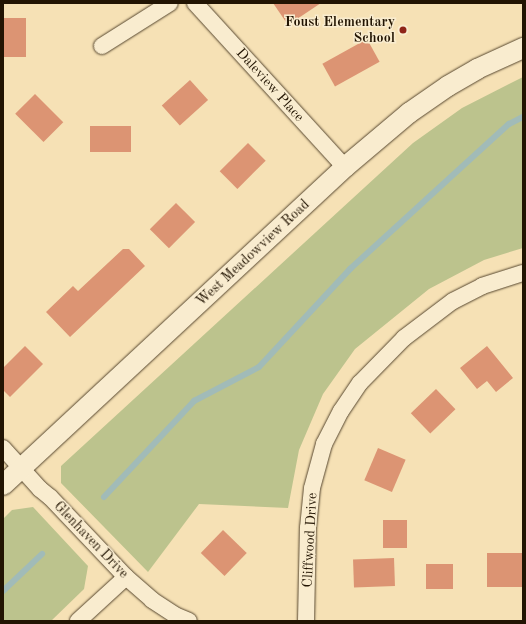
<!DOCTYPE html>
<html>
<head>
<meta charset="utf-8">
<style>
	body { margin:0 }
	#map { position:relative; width:526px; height:624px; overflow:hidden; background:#f6e1b5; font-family:"Old Standard TT",serif }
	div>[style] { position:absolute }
	.green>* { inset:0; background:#bcc38d }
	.stream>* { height:6px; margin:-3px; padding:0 3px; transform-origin:3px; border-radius:3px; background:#a1bbb8 }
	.building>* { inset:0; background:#dc9473; transform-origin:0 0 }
	.roads { filter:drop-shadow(0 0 1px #57472f) drop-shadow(0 0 1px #57472f) }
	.minor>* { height:16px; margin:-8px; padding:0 8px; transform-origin:8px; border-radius:8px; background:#f9eccf }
	.tertiary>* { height:20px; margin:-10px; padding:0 10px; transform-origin:10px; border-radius:10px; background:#f9eccf }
	.dots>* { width:11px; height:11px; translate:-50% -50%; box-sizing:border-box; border:2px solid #f9eccf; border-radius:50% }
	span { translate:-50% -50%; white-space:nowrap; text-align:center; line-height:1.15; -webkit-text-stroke:3px #f9eccf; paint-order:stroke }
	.poi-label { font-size:14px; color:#221402; font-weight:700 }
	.right { translate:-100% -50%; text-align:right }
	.street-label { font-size:14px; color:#221402 }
	.frame { position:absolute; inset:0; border:4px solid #221402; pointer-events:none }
</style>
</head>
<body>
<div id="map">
	<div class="green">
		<i style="clip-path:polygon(523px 77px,523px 248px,484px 260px,429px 289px,355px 349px,323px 394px,299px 450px,288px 508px,199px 504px,148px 572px,61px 483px,61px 466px,413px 143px,462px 108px)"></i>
		<i style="clip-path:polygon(33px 507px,88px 566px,84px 589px,51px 621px,3px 621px,3px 519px,12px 510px)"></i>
	</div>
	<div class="stream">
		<i style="left:104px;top:497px;width:132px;rotate:-46.8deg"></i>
		<i style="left:194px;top:401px;width:73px;rotate:-27.6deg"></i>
		<i style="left:259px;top:367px;width:134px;rotate:-47.1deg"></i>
		<i style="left:350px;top:269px;width:215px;rotate:-42.4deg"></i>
		<i style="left:509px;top:124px;width:16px;rotate:-27deg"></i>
		<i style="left:3px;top:591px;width:54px;rotate:-43.5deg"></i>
	</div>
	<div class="building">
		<i style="clip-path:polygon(273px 3px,321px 3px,288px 25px)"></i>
		<i style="left:3px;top:18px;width:23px;height:39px"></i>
		<i style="left:367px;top:39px;width:26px;height:51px;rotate:61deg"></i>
		<i style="left:190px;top:80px;width:27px;height:38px;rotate:48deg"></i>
		<i style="left:35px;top:94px;width:40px;height:28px;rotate:45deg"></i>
		<i style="left:90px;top:126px;width:41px;height:26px"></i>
		<i style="left:248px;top:143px;width:25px;height:40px;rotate:45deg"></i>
		<i style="left:176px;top:203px;width:27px;height:37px;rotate:45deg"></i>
		<i style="clip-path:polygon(123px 249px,129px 249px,145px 266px,70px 337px,46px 312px,73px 286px,78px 291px)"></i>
		<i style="clip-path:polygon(25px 346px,43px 364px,10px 397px,3px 390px,3px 368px)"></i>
		<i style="clip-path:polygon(487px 346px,513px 378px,496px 392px,487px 381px,477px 389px,460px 368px)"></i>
		<i style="left:436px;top:389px;width:28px;height:35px;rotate:46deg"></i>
		<i style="left:378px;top:448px;width:30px;height:35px;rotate:23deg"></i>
		<i style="left:383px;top:520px;width:24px;height:28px"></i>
		<i style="left:223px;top:530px;width:33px;height:32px;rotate:44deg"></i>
		<i style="left:523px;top:553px;width:34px;height:36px;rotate:90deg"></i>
		<i style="left:394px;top:558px;width:28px;height:41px;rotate:88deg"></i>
		<i style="left:426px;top:564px;width:27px;height:25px"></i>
	</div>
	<div class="roads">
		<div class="minor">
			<i style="left:195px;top:3px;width:222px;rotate:47.6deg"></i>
			<i style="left:102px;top:46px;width:80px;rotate:-32.3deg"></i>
			<i style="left:3px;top:448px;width:55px;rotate:47.9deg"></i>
			<i style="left:40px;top:489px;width:13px;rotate:39deg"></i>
			<i style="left:50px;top:497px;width:110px;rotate:46.5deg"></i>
			<i style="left:126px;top:577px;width:35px;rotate:41deg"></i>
			<i style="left:152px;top:600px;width:27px;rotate:33deg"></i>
			<i style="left:175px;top:615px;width:15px;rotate:23deg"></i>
			<i style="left:78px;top:621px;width:65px;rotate:-42.5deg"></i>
			<i style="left:306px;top:621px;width:93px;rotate:-88.8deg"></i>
			<i style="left:308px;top:528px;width:40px;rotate:-84.3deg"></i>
			<i style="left:312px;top:488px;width:46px;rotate:-74.7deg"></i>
			<i style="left:324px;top:444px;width:37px;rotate:-63deg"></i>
			<i style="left:341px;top:411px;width:34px;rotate:-56deg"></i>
			<i style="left:360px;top:383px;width:63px;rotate:-45.6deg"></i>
			<i style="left:404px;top:338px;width:61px;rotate:-37.1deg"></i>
			<i style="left:453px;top:301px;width:33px;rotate:-27deg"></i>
			<i style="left:482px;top:286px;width:43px;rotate:-17.6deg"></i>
		</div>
		<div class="tertiary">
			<i style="left:3px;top:485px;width:467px;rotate:-42.9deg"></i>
			<i style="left:345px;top:167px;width:84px;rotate:-40.2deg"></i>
			<i style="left:409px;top:113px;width:47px;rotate:-34.7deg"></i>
			<i style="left:448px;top:86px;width:34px;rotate:-30deg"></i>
			<i style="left:477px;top:69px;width:51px;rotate:-24.5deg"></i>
		</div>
	</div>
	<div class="dots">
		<i style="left:403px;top:30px;background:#8f2418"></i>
	</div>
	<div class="poi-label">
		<span class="right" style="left:395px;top:30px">Foust Elementary<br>School</span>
	</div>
	<div class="street-label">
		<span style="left:270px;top:85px;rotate:48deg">Daleview Place</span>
		<span style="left:253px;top:253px;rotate:-43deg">West Meadowview Road</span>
		<span style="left:91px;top:540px;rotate:46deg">Glenhaven Drive</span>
		<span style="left:310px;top:540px;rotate:-87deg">Cliffwood Drive</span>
	</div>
	<div class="frame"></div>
</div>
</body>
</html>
